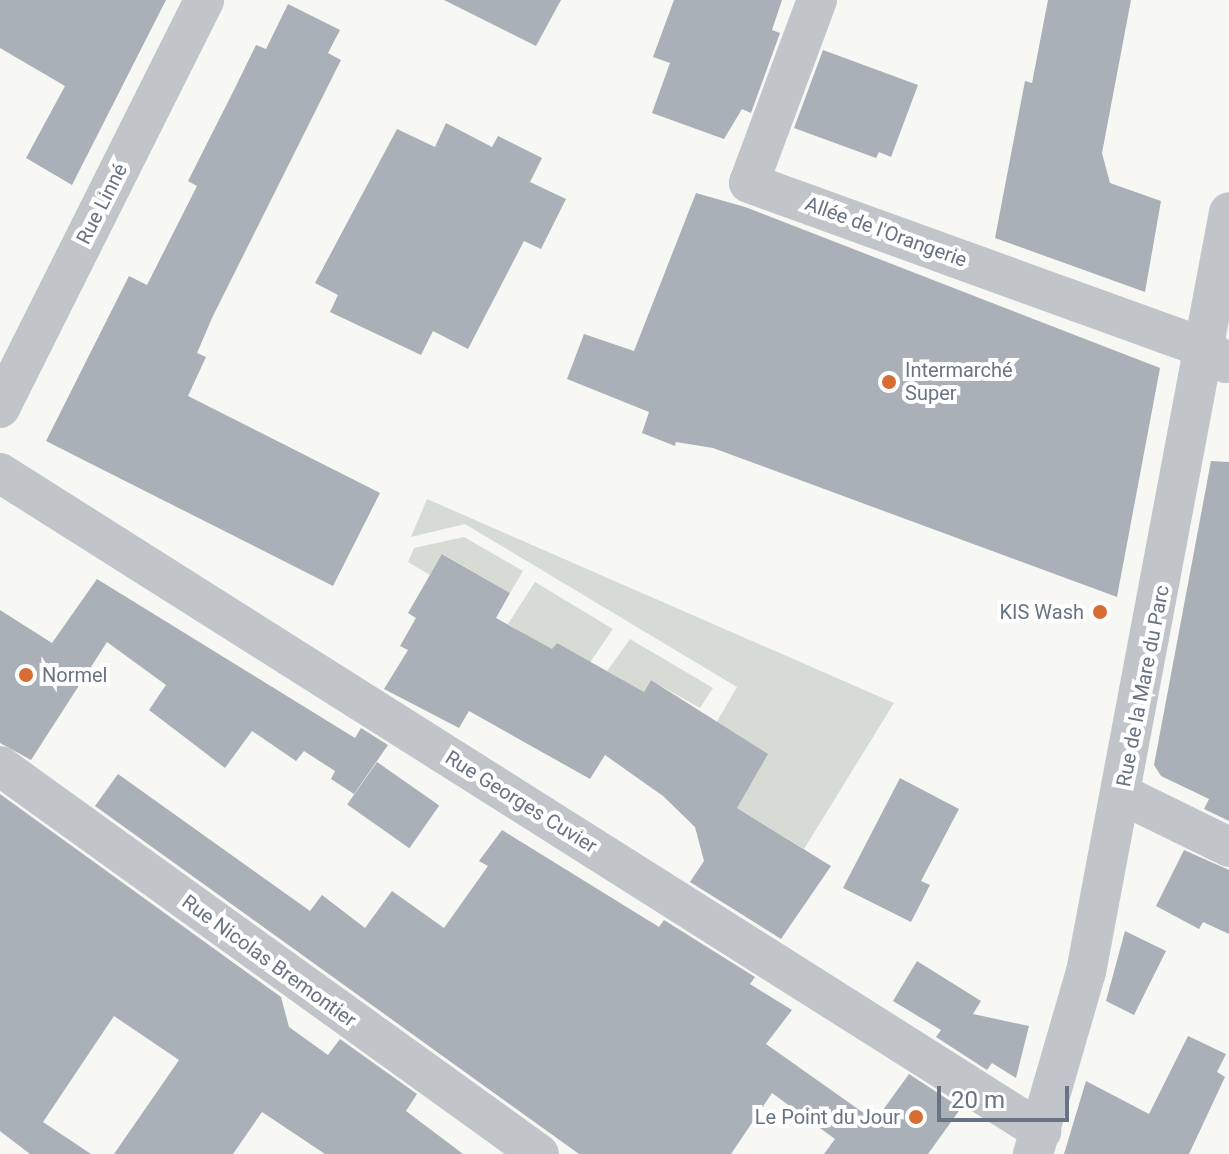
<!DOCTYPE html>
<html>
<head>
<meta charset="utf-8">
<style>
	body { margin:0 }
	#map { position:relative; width:1229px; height:1154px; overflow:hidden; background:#f7f7f4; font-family:Roboto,sans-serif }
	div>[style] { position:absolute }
	.green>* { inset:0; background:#d6dcd4 }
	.building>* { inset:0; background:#aab0b7; transform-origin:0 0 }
	.street>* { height:40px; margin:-20px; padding:0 20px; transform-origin:20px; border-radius:20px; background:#c1c4c8 }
	.dots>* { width:22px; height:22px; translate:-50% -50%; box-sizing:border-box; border:4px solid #fff; border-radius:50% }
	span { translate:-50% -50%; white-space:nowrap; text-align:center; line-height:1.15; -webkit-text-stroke:8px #fff; paint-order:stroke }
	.street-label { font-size:20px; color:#687484 }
	.poi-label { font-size:20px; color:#687484 }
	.left { translate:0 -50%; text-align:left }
	.right { translate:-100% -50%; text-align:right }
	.scale { position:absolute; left:937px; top:1086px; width:132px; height:36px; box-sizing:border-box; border:4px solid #687484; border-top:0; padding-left:10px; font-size:24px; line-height:28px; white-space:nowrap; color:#687484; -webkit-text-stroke:6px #fff; paint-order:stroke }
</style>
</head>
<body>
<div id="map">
	<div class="green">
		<i style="clip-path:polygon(427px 499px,894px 703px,804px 849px,737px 808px,716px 723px,737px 687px,465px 524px,411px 537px)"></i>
		<i style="clip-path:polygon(464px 537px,523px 571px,510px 593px,443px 554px,430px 575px,408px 562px,414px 548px)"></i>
		<i style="clip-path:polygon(535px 582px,613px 629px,586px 668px,557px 643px,551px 651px,508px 624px)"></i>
		<i style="clip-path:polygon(630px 639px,713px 688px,700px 708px,651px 680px,639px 700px,618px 688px,623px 680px,607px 671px)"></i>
	</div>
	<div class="building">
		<i style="clip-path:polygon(0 0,166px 0,72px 185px,26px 158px,65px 86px,0 48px)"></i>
		<i style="clip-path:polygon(444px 0,561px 0,536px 46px)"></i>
		<i style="clip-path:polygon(674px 0,782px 0,772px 30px,780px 33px,751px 113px,742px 109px,724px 139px,652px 113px,670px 63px,653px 57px)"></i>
		<i style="clip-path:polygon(1048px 0,1131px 0,1102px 153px,1110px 183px,1161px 201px,1145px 292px,995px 238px,1025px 81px,1032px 83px)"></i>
		<i style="clip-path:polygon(288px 4px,340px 30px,328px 53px,341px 60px,212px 318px,197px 353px,206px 357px,188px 396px,380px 493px,333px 586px,46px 441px,129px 276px,147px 285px,197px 186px,188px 181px,234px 90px,256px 45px,266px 49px)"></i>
		<i style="clip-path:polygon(823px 50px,918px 85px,891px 157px,879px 152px,876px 158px,794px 128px)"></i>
		<i style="clip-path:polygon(446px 123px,492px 147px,498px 136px,542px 158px,530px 182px,566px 199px,541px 249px,524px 241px,468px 349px,433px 331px,421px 355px,330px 312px,338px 295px,315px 283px,397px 129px,435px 147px)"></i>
		<i style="clip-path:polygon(696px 193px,745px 207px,1160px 368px,1117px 597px,713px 448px,676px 442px,675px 446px,642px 433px,649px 412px,567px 379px,584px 334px,634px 351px)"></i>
		<i style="clip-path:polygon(1211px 461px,1229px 462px,1229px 821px,1204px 809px,1209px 799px,1161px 776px,1154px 765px)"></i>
		<i style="clip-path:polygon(442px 554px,510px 593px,496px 618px,552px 649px,557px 643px,644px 692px,651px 680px,768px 754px,737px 808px,831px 866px,781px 939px,690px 882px,704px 861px,695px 827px,663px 796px,605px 755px,590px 779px,469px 711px,459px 728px,384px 689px,408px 650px,400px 646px,416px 618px,408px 613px)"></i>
		<i style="clip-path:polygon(97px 579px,355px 738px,361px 728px,388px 745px,354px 794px,331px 779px,335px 771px,304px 751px,296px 761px,252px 731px,225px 768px,149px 710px,166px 685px,107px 642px,31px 760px,0 743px,0 610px,52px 643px)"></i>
		<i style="left:377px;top:762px;width:76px;height:52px;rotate:35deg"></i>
		<i style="clip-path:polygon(118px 774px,310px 911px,322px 895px,365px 928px,392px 891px,444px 928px,488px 866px,479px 861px,502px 830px,659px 927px,664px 920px,755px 977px,750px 984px,792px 1010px,766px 1044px,875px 1121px,909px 1074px,961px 1108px,928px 1154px,824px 1154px,835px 1139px,772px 1093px,731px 1154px,579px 1154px,95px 806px)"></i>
		<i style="clip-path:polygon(900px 778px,959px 809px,921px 881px,930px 885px,911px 922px,843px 888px)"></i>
		<i style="clip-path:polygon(0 794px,281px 997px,289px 1027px,328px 1055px,340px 1039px,417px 1094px,406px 1111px,463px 1154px,325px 1154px,262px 1112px,233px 1154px,114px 1154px,179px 1060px,114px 1016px,43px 1122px,91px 1154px,30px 1154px,0 1131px)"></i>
		<i style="clip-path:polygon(1184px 850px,1229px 870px,1229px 934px,1203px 922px,1199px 929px,1156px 906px)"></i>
		<i style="clip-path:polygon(1125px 931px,1166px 951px,1134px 1015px,1106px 1001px)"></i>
		<i style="clip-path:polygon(917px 961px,981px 1001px,973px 1014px,1029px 1026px,1016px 1078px,992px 1063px,987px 1070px,936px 1037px,941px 1030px,893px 1001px)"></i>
		<i style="clip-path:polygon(1188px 1036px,1226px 1054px,1217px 1072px,1225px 1077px,1189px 1154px,1064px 1154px,1086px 1081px,1149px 1114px)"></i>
	</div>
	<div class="street">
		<i style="left:817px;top:0;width:195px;rotate:110.4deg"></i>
		<i style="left:749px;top:183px;width:486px;rotate:19.9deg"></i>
		<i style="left:1206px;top:348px;width:25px;rotate:37deg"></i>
		<i style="left:0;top:408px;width:456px;rotate:-63.4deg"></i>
		<i style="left:0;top:473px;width:1232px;rotate:32.3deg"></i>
		<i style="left:0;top:766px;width:664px;rotate:35.75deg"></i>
		<i style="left:1123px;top:795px;width:118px;rotate:26.1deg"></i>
		<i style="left:1033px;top:1154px;width:190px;rotate:-73.8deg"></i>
		<i style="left:1086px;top:972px;width:773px;rotate:-79.34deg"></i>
	</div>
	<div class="dots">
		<i style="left:889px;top:382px;background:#d86d33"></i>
		<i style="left:1100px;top:612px;background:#d86d33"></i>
		<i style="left:26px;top:675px;background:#d86d33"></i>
		<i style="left:916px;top:1117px;background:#d86d33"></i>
	</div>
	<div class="street-label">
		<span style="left:102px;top:204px;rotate:-63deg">Rue Linné</span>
		<span style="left:886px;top:232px;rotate:20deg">Allée de l'Orangerie</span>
		<span style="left:1143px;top:686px;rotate:-79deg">Rue de la Mare du Parc</span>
		<span style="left:521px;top:802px;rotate:32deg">Rue Georges Cuvier</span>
		<span style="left:269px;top:961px;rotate:36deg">Rue Nicolas Bremontier</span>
	</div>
	<div class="poi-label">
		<span class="left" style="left:905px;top:382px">Intermarché<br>Super</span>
		<span class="right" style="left:1084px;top:612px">KIS Wash</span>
		<span class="left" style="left:42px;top:675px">Normel</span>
		<span class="right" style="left:900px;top:1117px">Le Point du Jour</span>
	</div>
	<div class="scale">20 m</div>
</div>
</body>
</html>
